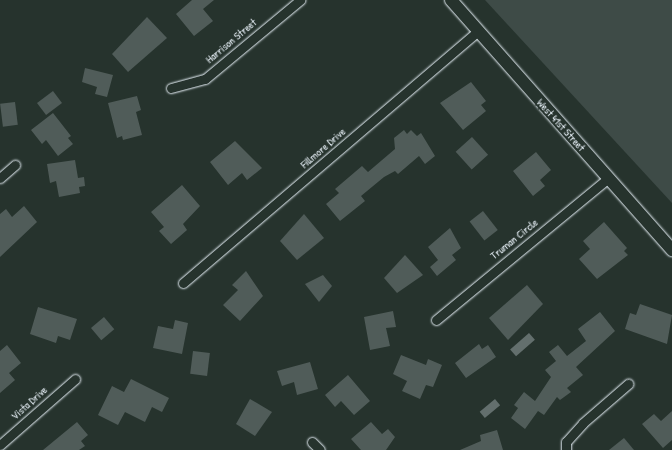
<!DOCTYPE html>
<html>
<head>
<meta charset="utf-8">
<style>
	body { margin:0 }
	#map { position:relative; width:672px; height:450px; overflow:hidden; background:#26332d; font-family:"Patrick Hand",sans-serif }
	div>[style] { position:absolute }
	.green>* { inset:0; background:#3e4b47 }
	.water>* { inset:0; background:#636f6d; transform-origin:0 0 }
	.building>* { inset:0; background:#505c59; transform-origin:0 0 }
	.roads { filter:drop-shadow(0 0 1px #e8f1f8) drop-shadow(0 0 1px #e8f1f8) }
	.minor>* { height:9px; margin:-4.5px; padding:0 4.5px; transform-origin:4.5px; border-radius:4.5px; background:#26332d }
	.tertiary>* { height:12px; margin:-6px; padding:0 6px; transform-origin:6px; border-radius:6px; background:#26332d }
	span { translate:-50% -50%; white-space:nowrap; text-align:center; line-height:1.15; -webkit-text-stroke:3.5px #26332d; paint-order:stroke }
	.street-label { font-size:11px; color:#e8f1f8 }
</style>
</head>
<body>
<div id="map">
	<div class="green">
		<i style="clip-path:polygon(485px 0,672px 0,672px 203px)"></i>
	</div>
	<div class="water">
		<i style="left:529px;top:333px;width:9px;height:25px;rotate:49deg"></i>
		<i style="left:495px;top:399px;width:8px;height:20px;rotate:50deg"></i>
	</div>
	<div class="building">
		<i style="clip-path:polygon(192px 0,214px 0,203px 9px,213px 21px,194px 36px,176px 14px)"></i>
		<i style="clip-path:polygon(147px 17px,167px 38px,128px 72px,112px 54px)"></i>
		<i style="clip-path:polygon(85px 68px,113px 75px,107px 97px,95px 94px,97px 87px,82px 82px)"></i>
		<i style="clip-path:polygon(471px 82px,486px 101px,481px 105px,486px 111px,463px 130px,440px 103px)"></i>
		<i style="left:53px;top:91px;width:15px;height:20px;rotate:53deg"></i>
		<i style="clip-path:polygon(137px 96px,141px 110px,136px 112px,142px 135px,123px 140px,122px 136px,117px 138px,108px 103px)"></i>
		<i style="left:15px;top:102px;width:23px;height:15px;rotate:83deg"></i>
		<i style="clip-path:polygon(53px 113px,71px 136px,68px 138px,73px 144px,58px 156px,46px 140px,42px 144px,31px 130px)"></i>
		<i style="clip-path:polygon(404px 130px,407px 134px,411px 130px,417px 136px,421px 133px,435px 156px,425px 164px,419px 156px,398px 174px,395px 171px,384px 177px,361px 196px,365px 201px,340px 221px,326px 204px,339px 193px,335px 189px,362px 166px,368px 172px,395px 149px,394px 138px)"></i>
		<i style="left:472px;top:137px;width:24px;height:22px;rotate:48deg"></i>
		<i style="clip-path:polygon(235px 141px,262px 168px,247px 180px,242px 173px,228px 185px,210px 162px)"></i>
		<i style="clip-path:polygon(536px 152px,551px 170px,540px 180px,545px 186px,533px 196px,513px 171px)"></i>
		<i style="clip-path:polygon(75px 160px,78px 178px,84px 177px,85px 186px,79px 187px,80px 193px,59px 197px,56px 181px,50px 183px,47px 164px)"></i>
		<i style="clip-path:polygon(182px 185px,200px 206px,183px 224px,187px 230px,171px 244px,159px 231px,164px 227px,151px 212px)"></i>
		<i style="clip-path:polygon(24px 206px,37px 222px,0 257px,0 214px,6px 209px,12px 217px)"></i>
		<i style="left:483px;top:211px;width:24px;height:17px;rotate:52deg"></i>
		<i style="clip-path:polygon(304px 214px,324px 238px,297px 260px,280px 241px)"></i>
		<i style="clip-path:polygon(604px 222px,627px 248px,624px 251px,628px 255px,597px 279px,579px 259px,590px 249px,583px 241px)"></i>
		<i style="clip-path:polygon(450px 228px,461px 248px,452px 255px,456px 260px,437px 276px,430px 267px,438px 260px,428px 247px)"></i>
		<i style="clip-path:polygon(405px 255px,423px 275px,397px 293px,384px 278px)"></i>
		<i style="clip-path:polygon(246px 271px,263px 296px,240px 321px,223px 305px,238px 290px,232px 285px)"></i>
		<i style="clip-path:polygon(323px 275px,332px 286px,319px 302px,305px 284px)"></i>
		<i style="clip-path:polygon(527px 285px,543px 304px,508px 340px,489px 318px)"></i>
		<i style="clip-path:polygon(640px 304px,672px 315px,667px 344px,625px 329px,630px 313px,636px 315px)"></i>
		<i style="clip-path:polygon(38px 307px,77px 319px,70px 340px,58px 336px,56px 343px,30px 334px)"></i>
		<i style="clip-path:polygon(393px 311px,396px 327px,386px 328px,390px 346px,370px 350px,364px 317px)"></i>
		<i style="clip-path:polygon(600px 312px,615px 331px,576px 367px,583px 375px,567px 388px,571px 392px,560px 400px,557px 397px,544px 415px,538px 411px,525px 429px,511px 418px,518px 408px,514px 405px,524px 392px,535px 401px,551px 377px,545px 370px,556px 361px,549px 352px,558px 345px,567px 356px,586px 341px,578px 329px)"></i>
		<i style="left:104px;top:317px;width:16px;height:17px;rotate:50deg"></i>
		<i style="clip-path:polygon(175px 320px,188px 323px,182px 354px,153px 348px,158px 326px,173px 329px)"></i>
		<i style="clip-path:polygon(479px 344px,482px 349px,488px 345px,496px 357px,466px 378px,455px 363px)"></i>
		<i style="clip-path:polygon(7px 345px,21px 363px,9px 373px,15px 380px,0 393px,0 351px)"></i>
		<i style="left:193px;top:351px;width:17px;height:23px;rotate:7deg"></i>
		<i style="clip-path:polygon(401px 355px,426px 365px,428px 359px,442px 365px,433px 387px,426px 385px,420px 399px,402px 391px,407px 381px,393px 374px)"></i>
		<i style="clip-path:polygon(310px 362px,318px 389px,297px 395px,294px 382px,282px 386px,277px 371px)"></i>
		<i style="clip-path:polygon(348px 375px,370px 401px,354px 415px,341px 401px,335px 407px,325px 395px)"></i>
		<i style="clip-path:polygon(131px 379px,169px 398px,162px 412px,152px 407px,145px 422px,125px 412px,118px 425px,98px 415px,112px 386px,124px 392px)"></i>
		<i style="clip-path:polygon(250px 399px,272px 412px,255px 436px,236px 424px)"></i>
		<i style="clip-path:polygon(672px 411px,672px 440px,663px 448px,642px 424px,654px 414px,661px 421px)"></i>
		<i style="clip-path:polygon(77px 422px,88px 435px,81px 441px,85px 446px,79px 450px,43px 450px)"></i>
		<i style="clip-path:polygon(371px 422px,382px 434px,388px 429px,395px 437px,386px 450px,361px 450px,351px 439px)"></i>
		<i style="clip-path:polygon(497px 430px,503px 450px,460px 450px,481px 441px,480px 435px)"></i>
		<i style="clip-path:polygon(624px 438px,634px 450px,609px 450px)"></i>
	</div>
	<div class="roads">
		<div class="minor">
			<i style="left:171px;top:88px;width:35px;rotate:-15deg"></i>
			<i style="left:205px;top:79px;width:124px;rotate:-39.7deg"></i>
			<i style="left:0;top:178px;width:20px;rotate:-41deg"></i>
			<i style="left:183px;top:283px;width:388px;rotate:-40.5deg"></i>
			<i style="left:436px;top:320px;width:223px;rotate:-39.5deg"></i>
			<i style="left:312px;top:442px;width:11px;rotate:45deg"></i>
			<i style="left:0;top:445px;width:100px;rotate:-41.3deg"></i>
			<i style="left:566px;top:450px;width:8px;rotate:-90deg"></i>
			<i style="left:566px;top:442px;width:25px;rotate:-48deg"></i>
			<i style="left:583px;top:423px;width:60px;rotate:-40.9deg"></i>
		</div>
		<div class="tertiary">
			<i style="left:451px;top:0;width:334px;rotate:48.5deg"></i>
		</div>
	</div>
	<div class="street-label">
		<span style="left:231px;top:41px;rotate:-40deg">Harrison Street</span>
		<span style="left:561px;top:125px;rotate:48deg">West 41st Street</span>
		<span style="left:323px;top:148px;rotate:-41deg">Fillmore Drive</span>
		<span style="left:514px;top:239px;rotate:-39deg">Truman Circle</span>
		<span style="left:29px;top:403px;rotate:-42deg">Vista Drive</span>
	</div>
</div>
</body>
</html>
